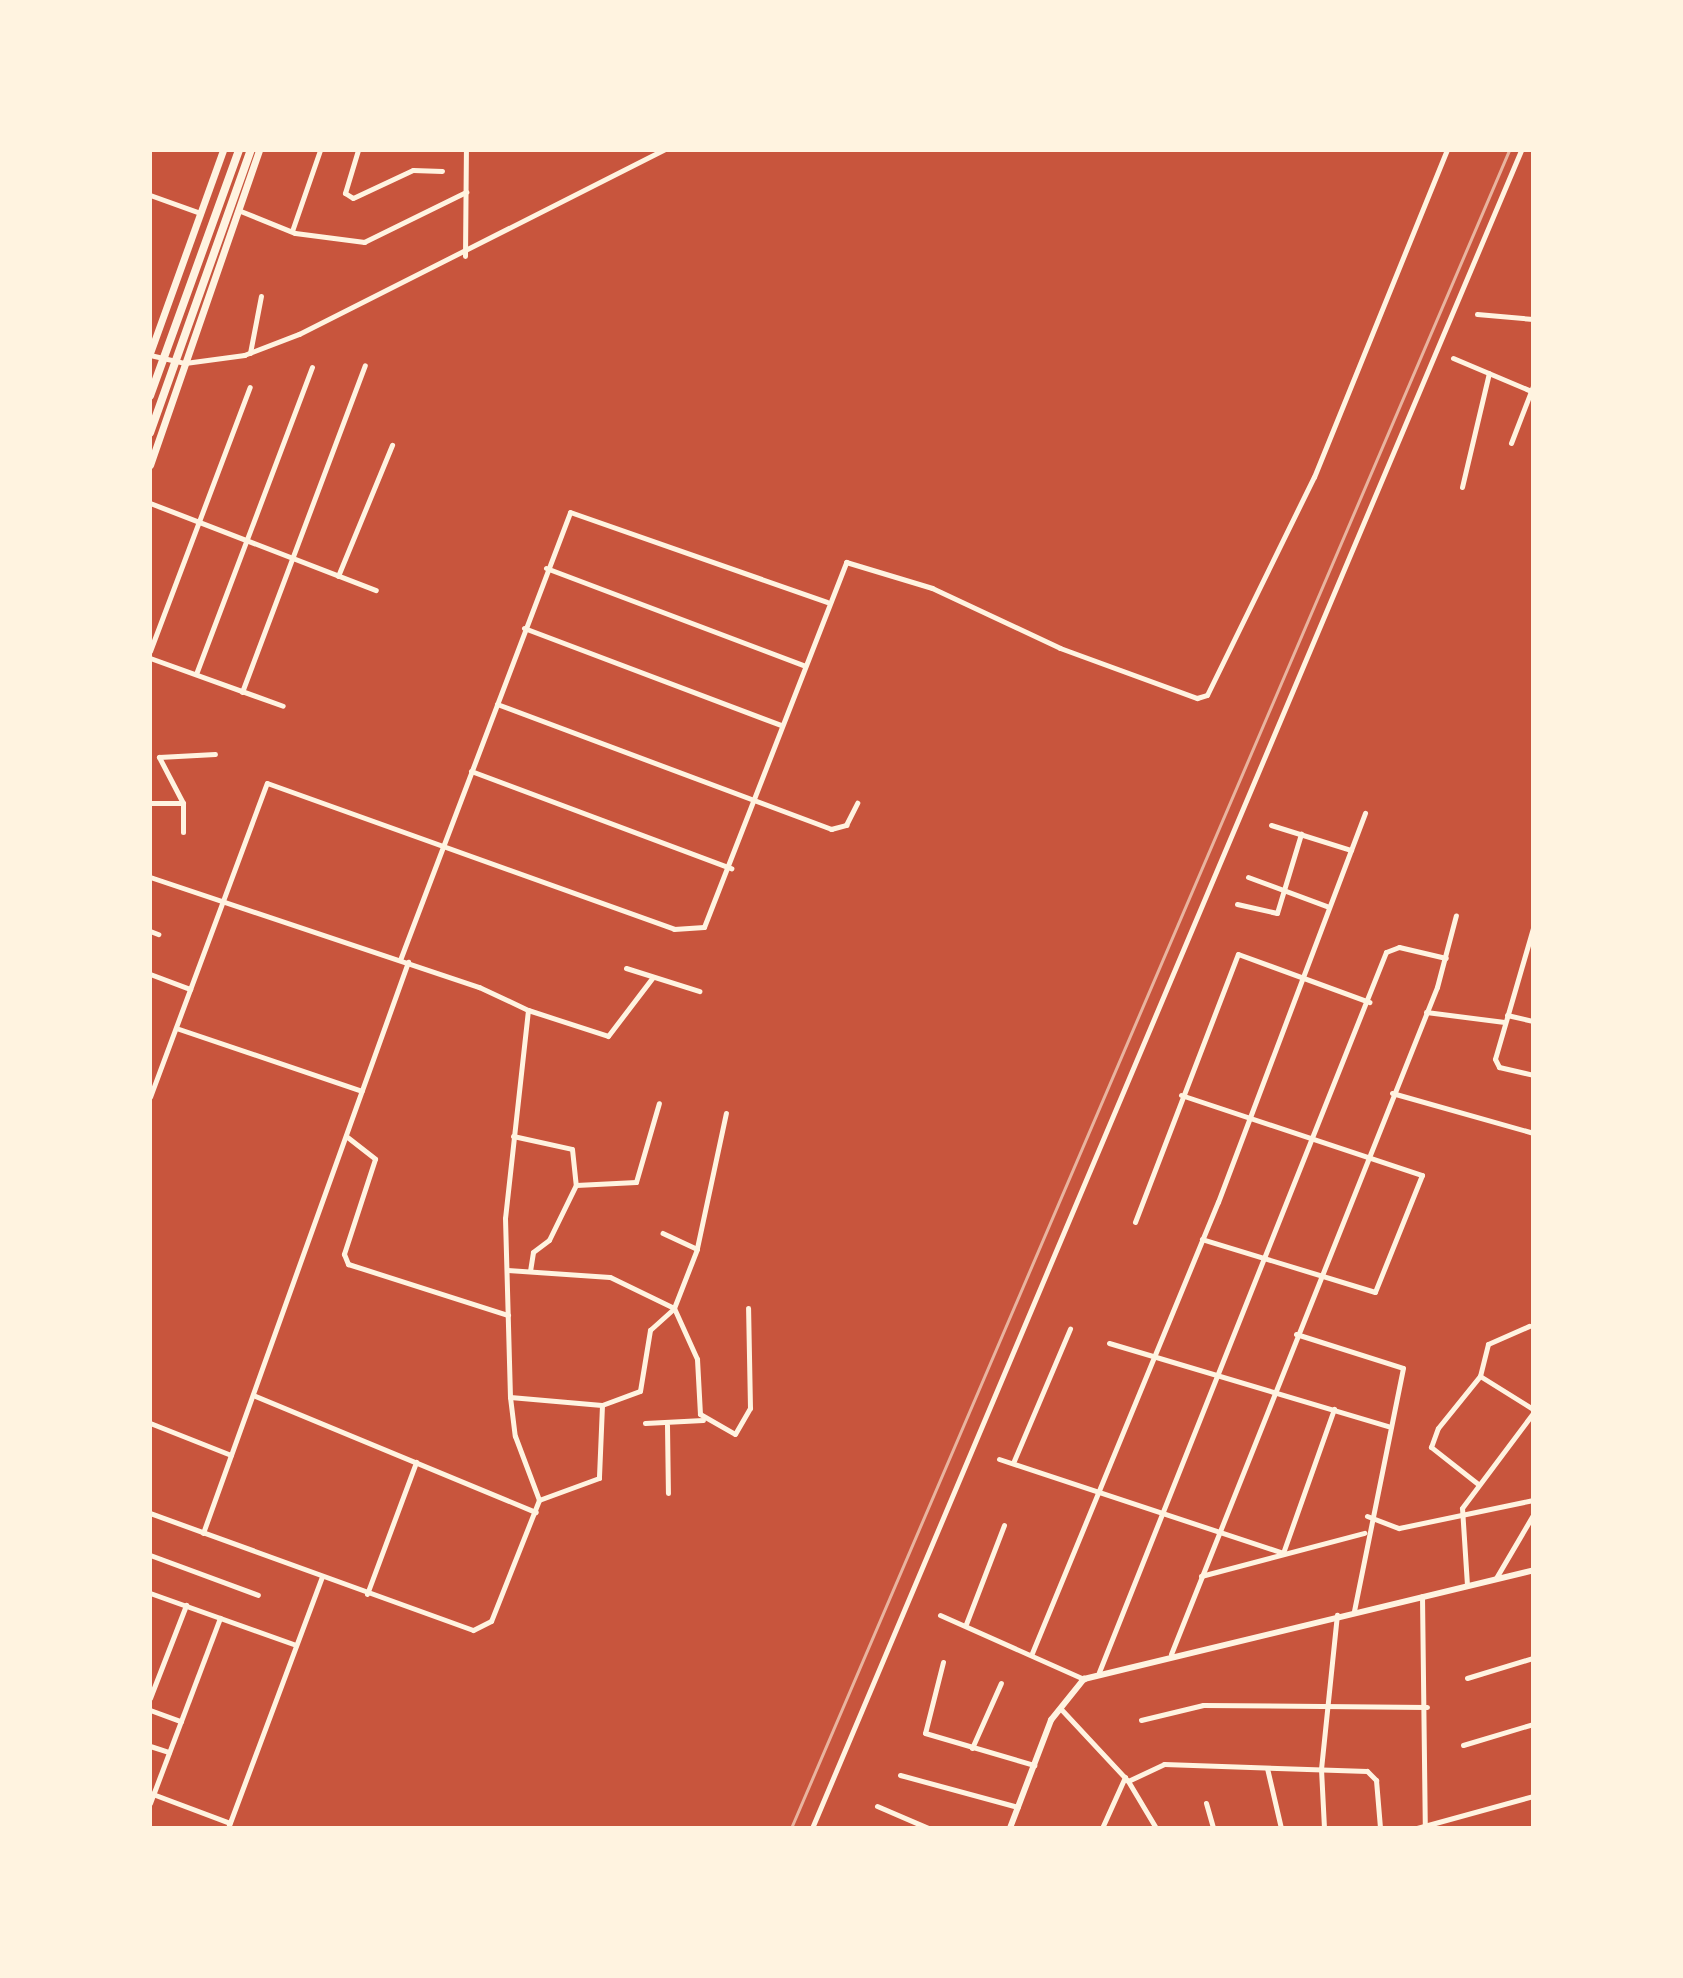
<!DOCTYPE html>
<html>
<head>
<meta charset="utf-8">
<style>
	body { margin:0 }
	#map { position:relative; width:1683px; height:1978px; overflow:hidden; background:#c8553d; font-family:"PT Sans",sans-serif }
	div>[style] { position:absolute }
	.minor>* { height:5px; margin:-2.5px; padding:0 2.5px; transform-origin:2.5px; border-radius:2.5px; background:#fff3e0 }
	.tertiary>* { height:6px; margin:-3px; padding:0 3px; transform-origin:3px; border-radius:3px; background:#fff3e0 }
	.secondary>* { height:7px; margin:-3.5px; padding:0 3.5px; transform-origin:3.5px; border-radius:3.5px; background:#fff3e0 }
	.trunk>* { height:8px; margin:-4px; padding:0 4px; transform-origin:4px; border-radius:4px; background:#fff3e0 }
	.rail>* { height:3px; margin:-1.5px; padding:0 1.5px; transform-origin:1.5px; border-radius:1.5px; background:#e9b49f }
	span { translate:-50% -50%; white-space:nowrap; text-align:center; line-height:1.15; -webkit-text-stroke:6px #fff3e0; paint-order:stroke }
	.frame { position:absolute; inset:0; border:152px solid #fff3e0; pointer-events:none }
</style>
</head>
<body>
<div id="map">
	<div class="minor">
		<i style="left:358px;top:150px;width:45px;rotate:106.8deg"></i>
		<i style="left:345px;top:193px;width:9px;rotate:32deg"></i>
		<i style="left:353px;top:198px;width:66px;rotate:-25deg"></i>
		<i style="left:413px;top:170px;width:29px;rotate:2deg"></i>
		<i style="left:150px;top:195px;width:53px;rotate:19.8deg"></i>
		<i style="left:238px;top:210px;width:61px;rotate:22deg"></i>
		<i style="left:295px;top:233px;width:70px;rotate:7.4deg"></i>
		<i style="left:364px;top:242px;width:114px;rotate:-26.1deg"></i>
		<i style="left:292px;top:231px;width:86px;rotate:-70.9deg"></i>
		<i style="left:465px;top:256px;width:106px;rotate:-89.5deg"></i>
		<i style="left:1477px;top:314px;width:56px;rotate:5.1deg"></i>
		<i style="left:250px;top:353px;width:58px;rotate:-79.1deg"></i>
		<i style="left:150px;top:355px;width:36px;rotate:13deg"></i>
		<i style="left:185px;top:363px;width:60px;rotate:-7.7deg"></i>
		<i style="left:244px;top:355px;width:59px;rotate:-20.9deg"></i>
		<i style="left:299px;top:334px;width:409px;rotate:-26.8deg"></i>
		<i style="left:1453px;top:358px;width:85px;rotate:22.9deg"></i>
		<i style="left:1511px;top:443px;width:61px;rotate:-68.9deg"></i>
		<i style="left:1462px;top:487px;width:117px;rotate:-76.7deg"></i>
		<i style="left:150px;top:503px;width:242px;rotate:21.1deg"></i>
		<i style="left:546px;top:568px;width:275px;rotate:20.7deg"></i>
		<i style="left:338px;top:576px;width:142px;rotate:-67.6deg"></i>
		<i style="left:524px;top:628px;width:275px;rotate:20.7deg"></i>
		<i style="left:150px;top:651px;width:282px;rotate:-69.3deg"></i>
		<i style="left:150px;top:658px;width:141px;rotate:19.8deg"></i>
		<i style="left:196px;top:674px;width:328px;rotate:-69.3deg"></i>
		<i style="left:242px;top:692px;width:349px;rotate:-69.4deg"></i>
		<i style="left:497px;top:704px;width:357px;rotate:20.5deg"></i>
		<i style="left:831px;top:829px;width:16px;rotate:-15deg"></i>
		<i style="left:846px;top:825px;width:25px;rotate:-63deg"></i>
		<i style="left:471px;top:771px;width:278px;rotate:20.5deg"></i>
		<i style="left:150px;top:803px;width:33px"></i>
		<i style="left:183px;top:803px;width:29px;rotate:90deg"></i>
		<i style="left:183px;top:803px;width:52px;rotate:-117.6deg"></i>
		<i style="left:159px;top:757px;width:56px;rotate:-3.1deg"></i>
		<i style="left:1271px;top:825px;width:84px;rotate:17.4deg"></i>
		<i style="left:150px;top:877px;width:347px;rotate:18.5deg"></i>
		<i style="left:479px;top:987px;width:54px;rotate:25.1deg"></i>
		<i style="left:528px;top:1010px;width:209px;rotate:96.3deg"></i>
		<i style="left:505px;top:1218px;width:179px;rotate:88.4deg"></i>
		<i style="left:510px;top:1397px;width:39px;rotate:83deg"></i>
		<i style="left:515px;top:1436px;width:68px;rotate:69.4deg"></i>
		<i style="left:539px;top:1500px;width:130px;rotate:111.6deg"></i>
		<i style="left:491px;top:1621px;width:20px;rotate:153deg"></i>
		<i style="left:473px;top:1630px;width:344px;rotate:-160.1deg"></i>
		<i style="left:1248px;top:877px;width:86px;rotate:20.3deg"></i>
		<i style="left:1237px;top:904px;width:41px;rotate:12.7deg"></i>
		<i style="left:1277px;top:913px;width:83px;rotate:-73.1deg"></i>
		<i style="left:1533px;top:928px;width:136px;rotate:106.2deg"></i>
		<i style="left:1495px;top:1059px;width:9px;rotate:63deg"></i>
		<i style="left:1499px;top:1067px;width:35px;rotate:13deg"></i>
		<i style="left:150px;top:931px;width:9px;rotate:21deg"></i>
		<i style="left:400px;top:960px;width:479px;rotate:-69.2deg"></i>
		<i style="left:570px;top:512px;width:272px;rotate:19.3deg"></i>
		<i style="left:626px;top:968px;width:77px;rotate:17.5deg"></i>
		<i style="left:150px;top:974px;width:43px;rotate:20.6deg"></i>
		<i style="left:528px;top:1010px;width:84px;rotate:18deg"></i>
		<i style="left:608px;top:1036px;width:74px;rotate:-52.7deg"></i>
		<i style="left:1426px;top:1012px;width:79px;rotate:7.3deg"></i>
		<i style="left:1507px;top:1015px;width:27px;rotate:13deg"></i>
		<i style="left:176px;top:1028px;width:196px;rotate:18.7deg"></i>
		<i style="left:1392px;top:1093px;width:147px;rotate:15.8deg"></i>
		<i style="left:1181px;top:1095px;width:254px;rotate:18.4deg"></i>
		<i style="left:1422px;top:1175px;width:126px;rotate:111.9deg"></i>
		<i style="left:1375px;top:1292px;width:181px;rotate:-163deg"></i>
		<i style="left:150px;top:1097px;width:335px;rotate:-69.6deg"></i>
		<i style="left:267px;top:783px;width:432px;rotate:19.7deg"></i>
		<i style="left:674px;top:929px;width:30px;rotate:-4deg"></i>
		<i style="left:704px;top:927px;width:392px;rotate:-68.7deg"></i>
		<i style="left:846px;top:562px;width:90px;rotate:16.8deg"></i>
		<i style="left:932px;top:588px;width:141px;rotate:25.1deg"></i>
		<i style="left:1060px;top:648px;width:146px;rotate:20.1deg"></i>
		<i style="left:1197px;top:698px;width:10px;rotate:-17deg"></i>
		<i style="left:1207px;top:695px;width:243px;rotate:-63.9deg"></i>
		<i style="left:1314px;top:477px;width:353px;rotate:-67.9deg"></i>
		<i style="left:346px;top:1136px;width:37px;rotate:38deg"></i>
		<i style="left:375px;top:1159px;width:100px;rotate:108.1deg"></i>
		<i style="left:344px;top:1254px;width:11px;rotate:68deg"></i>
		<i style="left:348px;top:1264px;width:168px;rotate:17.7deg"></i>
		<i style="left:513px;top:1136px;width:60px;rotate:12.4deg"></i>
		<i style="left:572px;top:1149px;width:36px;rotate:84deg"></i>
		<i style="left:1135px;top:1222px;width:287px;rotate:-69deg"></i>
		<i style="left:1238px;top:954px;width:140px;rotate:20.1deg"></i>
		<i style="left:697px;top:1248px;width:138px;rotate:-77.9deg"></i>
		<i style="left:507px;top:1270px;width:103px;rotate:3.9deg"></i>
		<i style="left:610px;top:1277px;width:71px;rotate:25.8deg"></i>
		<i style="left:674px;top:1308px;width:63px;rotate:-68.7deg"></i>
		<i style="left:697px;top:1249px;width:38px;rotate:-155deg"></i>
		<i style="left:530px;top:1271px;width:19px;rotate:-81deg"></i>
		<i style="left:533px;top:1252px;width:20px;rotate:-37deg"></i>
		<i style="left:549px;top:1240px;width:61px;rotate:-63.9deg"></i>
		<i style="left:576px;top:1185px;width:60px;rotate:-2.9deg"></i>
		<i style="left:636px;top:1182px;width:82px;rotate:-73.8deg"></i>
		<i style="left:674px;top:1308px;width:56px;rotate:65.7deg"></i>
		<i style="left:697px;top:1359px;width:55px;rotate:86.9deg"></i>
		<i style="left:700px;top:1414px;width:40px;rotate:29.7deg"></i>
		<i style="left:735px;top:1434px;width:30px;rotate:-60deg"></i>
		<i style="left:750px;top:1408px;width:100px;rotate:-91.1deg"></i>
		<i style="left:1533px;top:1316px;width:16px;rotate:90deg"></i>
		<i style="left:1296px;top:1334px;width:112px;rotate:17.6deg"></i>
		<i style="left:1403px;top:1368px;width:248px;rotate:101.4deg"></i>
		<i style="left:1109px;top:1343px;width:291px;rotate:16.6deg"></i>
		<i style="left:1480px;top:1376px;width:33px;rotate:-76deg"></i>
		<i style="left:1488px;top:1344px;width:45px;rotate:-23.7deg"></i>
		<i style="left:253px;top:1395px;width:306px;rotate:22.5deg"></i>
		<i style="left:510px;top:1397px;width:92px;rotate:5deg"></i>
		<i style="left:602px;top:1405px;width:73px;rotate:92.4deg"></i>
		<i style="left:599px;top:1478px;width:64px;rotate:159.9deg"></i>
		<i style="left:602px;top:1405px;width:40px;rotate:-20.2deg"></i>
		<i style="left:640px;top:1391px;width:62px;rotate:-80.7deg"></i>
		<i style="left:650px;top:1330px;width:31px;rotate:-42deg"></i>
		<i style="left:150px;top:1423px;width:87px;rotate:21.6deg"></i>
		<i style="left:645px;top:1423px;width:58px;rotate:-3deg"></i>
		<i style="left:667px;top:1425px;width:68px;rotate:89.2deg"></i>
		<i style="left:999px;top:1459px;width:299px;rotate:18.3deg"></i>
		<i style="left:1283px;top:1553px;width:153px;rotate:-70.5deg"></i>
		<i style="left:1013px;top:1463px;width:146px;rotate:-67deg"></i>
		<i style="left:1478px;top:1484px;width:60px;rotate:-141.8deg"></i>
		<i style="left:1431px;top:1447px;width:20px;rotate:-70deg"></i>
		<i style="left:1438px;top:1428px;width:67px;rotate:-51.1deg"></i>
		<i style="left:1480px;top:1376px;width:62px;rotate:31.9deg"></i>
		<i style="left:1367px;top:1516px;width:34px;rotate:21deg"></i>
		<i style="left:1399px;top:1528px;width:137px;rotate:-11.8deg"></i>
		<i style="left:203px;top:1533px;width:607px;rotate:-70.25deg"></i>
		<i style="left:150px;top:1555px;width:115px;rotate:20.3deg"></i>
		<i style="left:1201px;top:1576px;width:169px;rotate:-14.8deg"></i>
		<i style="left:1496px;top:1578px;width:73px;rotate:-59.6deg"></i>
		<i style="left:1467px;top:1585px;width:77px;rotate:-93.7deg"></i>
		<i style="left:1462px;top:1508px;width:119px;rotate:-53.2deg"></i>
		<i style="left:150px;top:1593px;width:155px;rotate:19.6deg"></i>
		<i style="left:367px;top:1594px;width:141px;rotate:-69.6deg"></i>
		<i style="left:1422px;top:1596px;width:232px;rotate:89.3deg"></i>
		<i style="left:940px;top:1615px;width:158px;rotate:24deg"></i>
		<i style="left:966px;top:1624px;width:106px;rotate:-69deg"></i>
		<i style="left:1032px;top:1653px;width:488px;rotate:-67.6deg"></i>
		<i style="left:1218px;top:1202px;width:416px;rotate:-69.3deg"></i>
		<i style="left:1171px;top:1654px;width:718px;rotate:-68.26deg"></i>
		<i style="left:1437px;top:987px;width:74px;rotate:-75.2deg"></i>
		<i style="left:943px;top:1662px;width:73px;rotate:104.2deg"></i>
		<i style="left:925px;top:1733px;width:114px;rotate:16.4deg"></i>
		<i style="left:1099px;top:1672px;width:775px;rotate:-68.27deg"></i>
		<i style="left:1386px;top:952px;width:14px;rotate:-21deg"></i>
		<i style="left:1399px;top:947px;width:48px;rotate:13.2deg"></i>
		<i style="left:1467px;top:1678px;width:69px;rotate:-16.9deg"></i>
		<i style="left:150px;top:1698px;width:100px;rotate:-68.8deg"></i>
		<i style="left:1060px;top:1708px;width:100px;rotate:47deg"></i>
		<i style="left:1128px;top:1781px;width:55px;rotate:59.2deg"></i>
		<i style="left:150px;top:1710px;width:33px;rotate:20deg"></i>
		<i style="left:1141px;top:1720px;width:64px;rotate:-13.6deg"></i>
		<i style="left:1203px;top:1705px;width:224px;rotate:0.5deg"></i>
		<i style="left:1463px;top:1745px;width:73px;rotate:-16.7deg"></i>
		<i style="left:150px;top:1746px;width:20px;rotate:18deg"></i>
		<i style="left:972px;top:1748px;width:71px;rotate:-66deg"></i>
		<i style="left:1267px;top:1768px;width:62px;rotate:76.9deg"></i>
		<i style="left:900px;top:1775px;width:122px;rotate:15.2deg"></i>
		<i style="left:1128px;top:1781px;width:40px;rotate:-25deg"></i>
		<i style="left:1164px;top:1764px;width:203px;rotate:2deg"></i>
		<i style="left:1367px;top:1771px;width:13px;rotate:45deg"></i>
		<i style="left:1376px;top:1780px;width:48px;rotate:85.2deg"></i>
		<i style="left:150px;top:1793px;width:85px;rotate:20.6deg"></i>
		<i style="left:150px;top:1803px;width:198px;rotate:-69.3deg"></i>
		<i style="left:1206px;top:1803px;width:26px;rotate:74deg"></i>
		<i style="left:877px;top:1806px;width:56px;rotate:23.3deg"></i>
		<i style="left:228px;top:1828px;width:268px;rotate:-69.5deg"></i>
		<i style="left:812px;top:1828px;width:1822px;rotate:-67.09deg"></i>
		<i style="left:1102px;top:1828px;width:56px;rotate:-65.7deg"></i>
		<i style="left:1324px;top:1828px;width:59px;rotate:-92.9deg"></i>
		<i style="left:1321px;top:1769px;width:155px;rotate:-84.1deg"></i>
		<i style="left:1417px;top:1828px;width:120px;rotate:-15.4deg"></i>
	</div>
	<div class="tertiary">
		<i style="left:1010px;top:1828px;width:116px;rotate:-69.2deg"></i>
		<i style="left:1051px;top:1720px;width:53px;rotate:-51.2deg"></i>
		<i style="left:1084px;top:1679px;width:462px;rotate:-13.6deg"></i>
	</div>
	<div class="secondary">
		<i style="left:150px;top:353px;width:216px;rotate:-70.2deg"></i>
		<i style="left:150px;top:465px;width:333px;rotate:-70.9deg"></i>
	</div>
	<div class="trunk">
		<i style="left:150px;top:396px;width:262px;rotate:-70.1deg"></i>
		<i style="left:150px;top:433px;width:300px;rotate:-70.4deg"></i>
	</div>
	<div class="rail">
		<i style="left:791px;top:1828px;width:1825px;rotate:-66.83deg"></i>
	</div>
	<div class="frame"></div>
</div>
</body>
</html>
